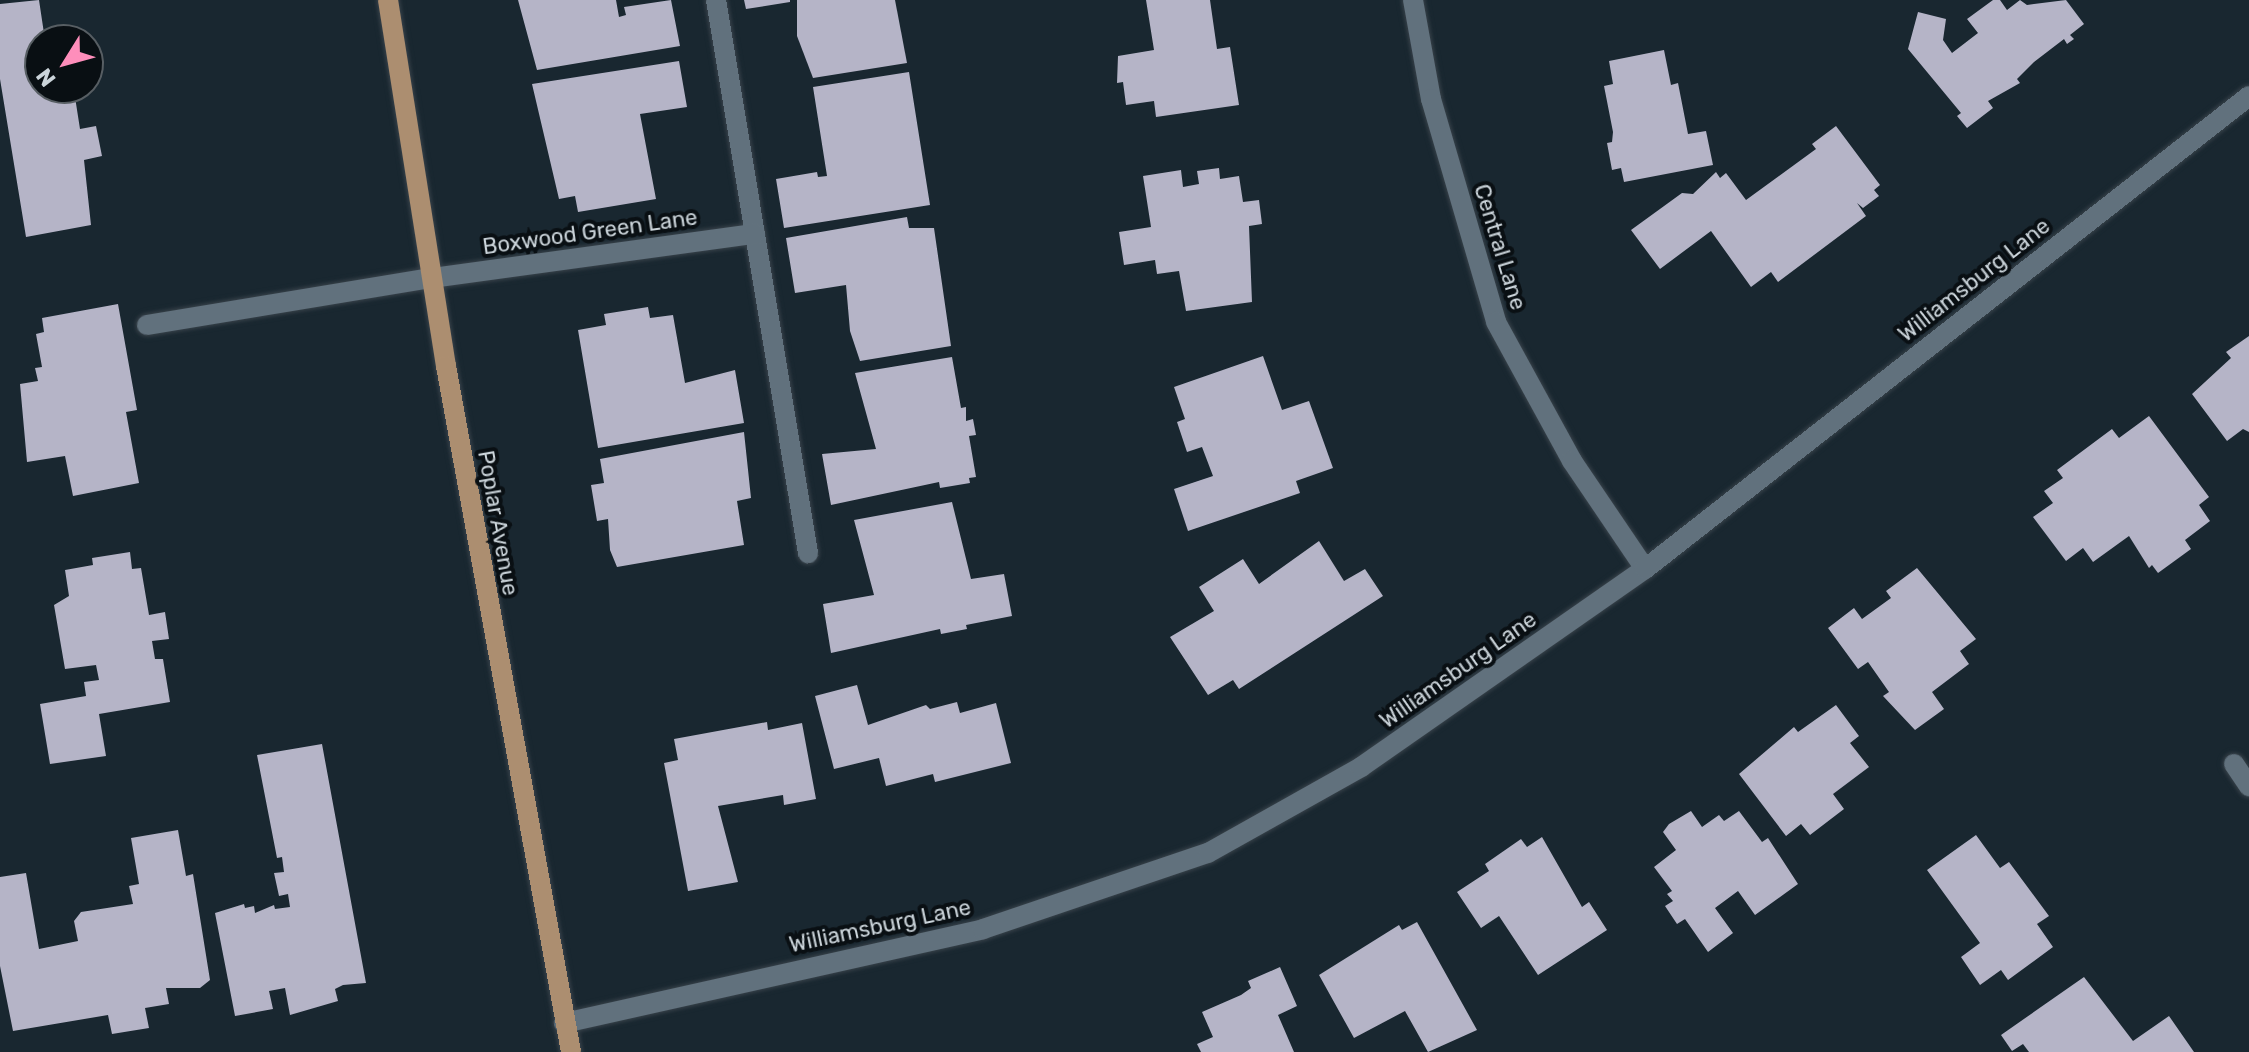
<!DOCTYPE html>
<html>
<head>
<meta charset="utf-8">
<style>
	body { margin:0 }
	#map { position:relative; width:2249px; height:1052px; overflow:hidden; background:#192730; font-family:Rubik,sans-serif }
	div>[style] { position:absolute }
	.building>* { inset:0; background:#b5b4c7 }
	.roads { filter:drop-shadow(0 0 2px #38424a) drop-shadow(0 0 2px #38424a) }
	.service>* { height:20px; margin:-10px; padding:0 10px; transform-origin:10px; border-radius:10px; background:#61717d }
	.minor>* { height:20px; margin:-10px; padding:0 10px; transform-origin:10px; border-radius:10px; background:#61717d }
	.primary>* { height:20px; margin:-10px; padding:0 10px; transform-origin:10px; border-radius:10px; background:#ac8e70 }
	span { translate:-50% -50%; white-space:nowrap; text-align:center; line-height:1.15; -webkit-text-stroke:8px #090f13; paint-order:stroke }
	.street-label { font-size:22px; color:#cbd4da }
	.north { position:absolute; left:24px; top:24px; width:80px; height:80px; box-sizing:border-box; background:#090f13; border:2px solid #575e63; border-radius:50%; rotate:233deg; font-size:22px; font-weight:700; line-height:32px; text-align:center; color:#cbd4da }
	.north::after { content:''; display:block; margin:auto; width:28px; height:36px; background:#fe8ebb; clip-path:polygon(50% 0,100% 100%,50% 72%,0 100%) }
</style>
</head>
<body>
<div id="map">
	<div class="building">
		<i style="clip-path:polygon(39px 0,45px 40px,40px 40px,40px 88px,49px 88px,51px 101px,75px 97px,80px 129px,96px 126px,102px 156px,84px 160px,91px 225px,26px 237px,0 79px,0 4px)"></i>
		<i style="clip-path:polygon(518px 0,616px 0,619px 17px,626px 15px,624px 7px,671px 0,680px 46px,537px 70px)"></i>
		<i style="clip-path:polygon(744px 0,790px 0,790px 2px,746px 9px)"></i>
		<i style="clip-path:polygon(797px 0,895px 0,907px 63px,813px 78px,797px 36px)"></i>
		<i style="clip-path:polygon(1146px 0,1210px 0,1217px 49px,1230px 47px,1239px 105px,1156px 117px,1154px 101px,1126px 105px,1123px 82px,1117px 83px,1118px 56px,1154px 50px)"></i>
		<i style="clip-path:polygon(1993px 0,2000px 0,2007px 10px,2020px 0,2027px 5px,2066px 0,2084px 24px,2070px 35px,2074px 39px,2067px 44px,2064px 39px,2034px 62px,2017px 79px,2020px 83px,1988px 101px,1993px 108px,1967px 128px,1957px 116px,1961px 113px,1908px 49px,1918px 12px,1946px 19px,1943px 40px,1952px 53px,1978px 33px,1967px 19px)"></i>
		<i style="clip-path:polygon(1664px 50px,1671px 85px,1678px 83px,1688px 134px,1706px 131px,1713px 165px,1624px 182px,1621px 168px,1612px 170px,1607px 143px,1612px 142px,1613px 132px,1604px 86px,1613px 84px,1609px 61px)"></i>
		<i style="clip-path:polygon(679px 61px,687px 107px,640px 114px,656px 199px,578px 212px,575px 196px,559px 199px,532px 84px)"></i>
		<i style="clip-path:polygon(909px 72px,930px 205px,784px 228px,776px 179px,817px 172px,818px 177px,827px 176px,813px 87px)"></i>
		<i style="clip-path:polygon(1836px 126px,1880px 185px,1874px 190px,1879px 196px,1863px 208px,1857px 203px,1866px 216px,1778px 282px,1771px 272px,1751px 287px,1711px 231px,1660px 269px,1631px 230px,1682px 193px,1693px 194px,1716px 172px,1720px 178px,1726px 173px,1746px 200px,1816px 149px,1812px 144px)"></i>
		<i style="clip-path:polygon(1219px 168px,1220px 179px,1239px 176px,1243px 202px,1259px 200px,1262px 224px,1249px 226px,1252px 302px,1186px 311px,1179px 271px,1157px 274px,1155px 260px,1124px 265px,1119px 232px,1151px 227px,1143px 176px,1181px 170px,1183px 187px,1199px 184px,1197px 171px)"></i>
		<i style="clip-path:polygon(907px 217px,909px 228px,934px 228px,951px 346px,860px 361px,850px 331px,846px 285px,795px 293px,786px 238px)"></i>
		<i style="clip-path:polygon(118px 304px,137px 410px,126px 412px,139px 483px,73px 496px,65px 456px,27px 462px,20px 384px,38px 381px,35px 368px,42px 367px,36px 334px,44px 332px,42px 318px)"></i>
		<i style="clip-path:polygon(648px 307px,650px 318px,673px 315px,685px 383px,735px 370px,744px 423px,598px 448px,578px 330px,606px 325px,604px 314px)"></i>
		<i style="clip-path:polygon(2249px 336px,2249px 432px,2243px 429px,2227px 441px,2192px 394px,2231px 358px,2226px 352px)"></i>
		<i style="clip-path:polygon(1263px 356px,1282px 410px,1309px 401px,1333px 468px,1296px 481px,1300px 493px,1188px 531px,1174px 489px,1213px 476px,1202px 447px,1187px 452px,1177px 422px,1185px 419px,1174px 387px)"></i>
		<i style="clip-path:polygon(952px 357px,961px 408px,966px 407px,966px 421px,973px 419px,976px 435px,969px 436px,976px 477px,969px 478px,970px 483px,940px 488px,939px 482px,831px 505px,822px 454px,876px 449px,855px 373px)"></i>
		<i style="clip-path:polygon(2149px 416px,2209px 497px,2199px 505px,2210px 521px,2185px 540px,2191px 549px,2158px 573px,2152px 565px,2149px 568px,2129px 536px,2093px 562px,2083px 548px,2066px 561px,2033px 517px,2053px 503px,2044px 491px,2063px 478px,2057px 470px,2112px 429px,2119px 438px)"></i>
		<i style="clip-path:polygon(744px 432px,751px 498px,737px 501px,744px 545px,617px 567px,610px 550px,608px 519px,597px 521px,591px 485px,604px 483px,600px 459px)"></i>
		<i style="clip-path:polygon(952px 502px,971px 579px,1004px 574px,1012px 616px,966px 625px,967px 629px,941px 634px,940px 629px,831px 653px,823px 604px,874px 595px,854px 520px)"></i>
		<i style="clip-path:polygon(1319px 541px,1344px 581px,1365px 569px,1383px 596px,1239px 689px,1233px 680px,1208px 695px,1170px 637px,1214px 611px,1199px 587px,1243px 559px,1259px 584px)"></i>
		<i style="clip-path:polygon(130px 552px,132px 569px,141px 568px,149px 615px,165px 612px,169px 639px,152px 641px,155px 659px,163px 659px,170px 702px,99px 714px,106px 756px,50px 764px,40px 704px,86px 696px,84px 682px,99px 680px,96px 665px,65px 669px,54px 605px,69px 596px,65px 570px,93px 565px,92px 558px)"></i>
		<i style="clip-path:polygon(1917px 568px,1976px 639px,1960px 651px,1969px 664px,1932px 692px,1944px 709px,1915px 730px,1883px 696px,1889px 692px,1868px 662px,1858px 669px,1828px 628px,1854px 608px,1862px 619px,1891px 598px,1886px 591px)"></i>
		<i style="clip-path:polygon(857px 685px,868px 725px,926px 705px,930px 709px,957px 702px,960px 713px,996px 703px,1011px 763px,935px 782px,933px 774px,886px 786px,879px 758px,834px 769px,815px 696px)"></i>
		<i style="clip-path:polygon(1836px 705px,1859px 736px,1850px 743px,1869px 767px,1833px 794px,1844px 809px,1810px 835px,1801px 824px,1786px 836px,1739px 774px,1794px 727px,1798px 732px)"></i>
		<i style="clip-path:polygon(767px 722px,768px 730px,802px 723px,816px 799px,784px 805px,783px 795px,718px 806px,738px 882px,688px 891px,664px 763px,678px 760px,674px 739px)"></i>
		<i style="clip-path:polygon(322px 744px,366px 983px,343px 985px,335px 989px,338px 1001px,290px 1015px,285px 988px,269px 991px,273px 1009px,235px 1016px,215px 913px,244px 904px,245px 908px,254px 906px,255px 913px,274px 905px,275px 909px,290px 907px,288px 894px,279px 896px,274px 873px,284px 872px,282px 857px,277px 858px,257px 755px)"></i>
		<i style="clip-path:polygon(1691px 811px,1702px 827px,1719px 815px,1724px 821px,1739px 811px,1762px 842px,1768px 838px,1798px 884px,1755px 915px,1738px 891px,1715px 908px,1733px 933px,1708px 952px,1685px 919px,1677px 924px,1665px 906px,1673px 901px,1667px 894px,1672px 891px,1654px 867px,1676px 850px,1663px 832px,1669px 824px)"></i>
		<i style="clip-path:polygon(178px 830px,186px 876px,193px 874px,210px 980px,200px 988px,166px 988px,169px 1004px,145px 1008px,149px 1028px,112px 1034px,108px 1015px,13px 1031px,0 966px,0 877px,26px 873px,39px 949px,78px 941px,74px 921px,81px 912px,133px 904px,129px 886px,139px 884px,131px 838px)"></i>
		<i style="clip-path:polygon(1976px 835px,2000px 868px,2009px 862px,2049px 916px,2037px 924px,2053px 947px,2008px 980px,2001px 970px,1980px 985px,1961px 957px,1980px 943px,1927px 870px)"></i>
		<i style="clip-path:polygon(1542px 837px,1582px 907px,1589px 902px,1607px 930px,1538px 975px,1499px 916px,1481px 928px,1457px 892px,1489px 871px,1485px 864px,1521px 839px,1527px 847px)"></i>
		<i style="clip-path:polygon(1417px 922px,1477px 1030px,1428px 1052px,1405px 1011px,1354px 1038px,1319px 975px,1399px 925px,1402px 930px)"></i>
		<i style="clip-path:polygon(1280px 967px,1297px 1006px,1278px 1015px,1294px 1052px,1201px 1052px,1197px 1044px,1213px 1037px,1202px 1012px,1241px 995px,1251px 988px,1248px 981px)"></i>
		<i style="clip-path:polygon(2084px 977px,2133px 1041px,2169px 1016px,2194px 1052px,2029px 1052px,2023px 1044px,2012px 1051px,2001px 1035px)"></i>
	</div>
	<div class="roads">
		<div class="service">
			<i style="left:147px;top:325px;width:289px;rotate:-9.4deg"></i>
		</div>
		<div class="minor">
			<i style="left:716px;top:0;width:561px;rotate:80.55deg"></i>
			<i style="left:1413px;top:0;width:101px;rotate:79.7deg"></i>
			<i style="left:1431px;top:99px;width:232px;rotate:73.7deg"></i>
			<i style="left:1496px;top:322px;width:158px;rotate:61.3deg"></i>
			<i style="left:1572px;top:461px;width:130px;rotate:55.9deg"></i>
			<i style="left:432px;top:278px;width:326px;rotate:-7.8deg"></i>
			<i style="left:2234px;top:764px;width:27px;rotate:56deg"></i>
			<i style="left:564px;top:1023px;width:429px;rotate:-12.6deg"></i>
			<i style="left:983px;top:929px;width:237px;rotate:-18.7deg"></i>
			<i style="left:1208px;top:853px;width:176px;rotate:-29.3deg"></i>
			<i style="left:1361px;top:767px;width:346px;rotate:-34.9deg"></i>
			<i style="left:1645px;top:569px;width:767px;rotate:-38.06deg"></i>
		</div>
		<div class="primary">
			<i style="left:388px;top:0;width:371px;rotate:81deg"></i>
			<i style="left:446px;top:366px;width:697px;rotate:79.67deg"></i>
		</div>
	</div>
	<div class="street-label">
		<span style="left:590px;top:232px;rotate:-8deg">Boxwood Green Lane</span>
		<span style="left:1500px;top:247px;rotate:73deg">Central Lane</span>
		<span style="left:1974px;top:280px;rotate:-38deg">Williamsburg Lane</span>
		<span style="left:498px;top:523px;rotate:80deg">Poplar Avenue</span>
		<span style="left:1458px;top:670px;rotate:-35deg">Williamsburg Lane</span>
		<span style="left:880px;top:926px;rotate:-12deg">Williamsburg Lane</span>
	</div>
	<div class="north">N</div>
</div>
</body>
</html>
